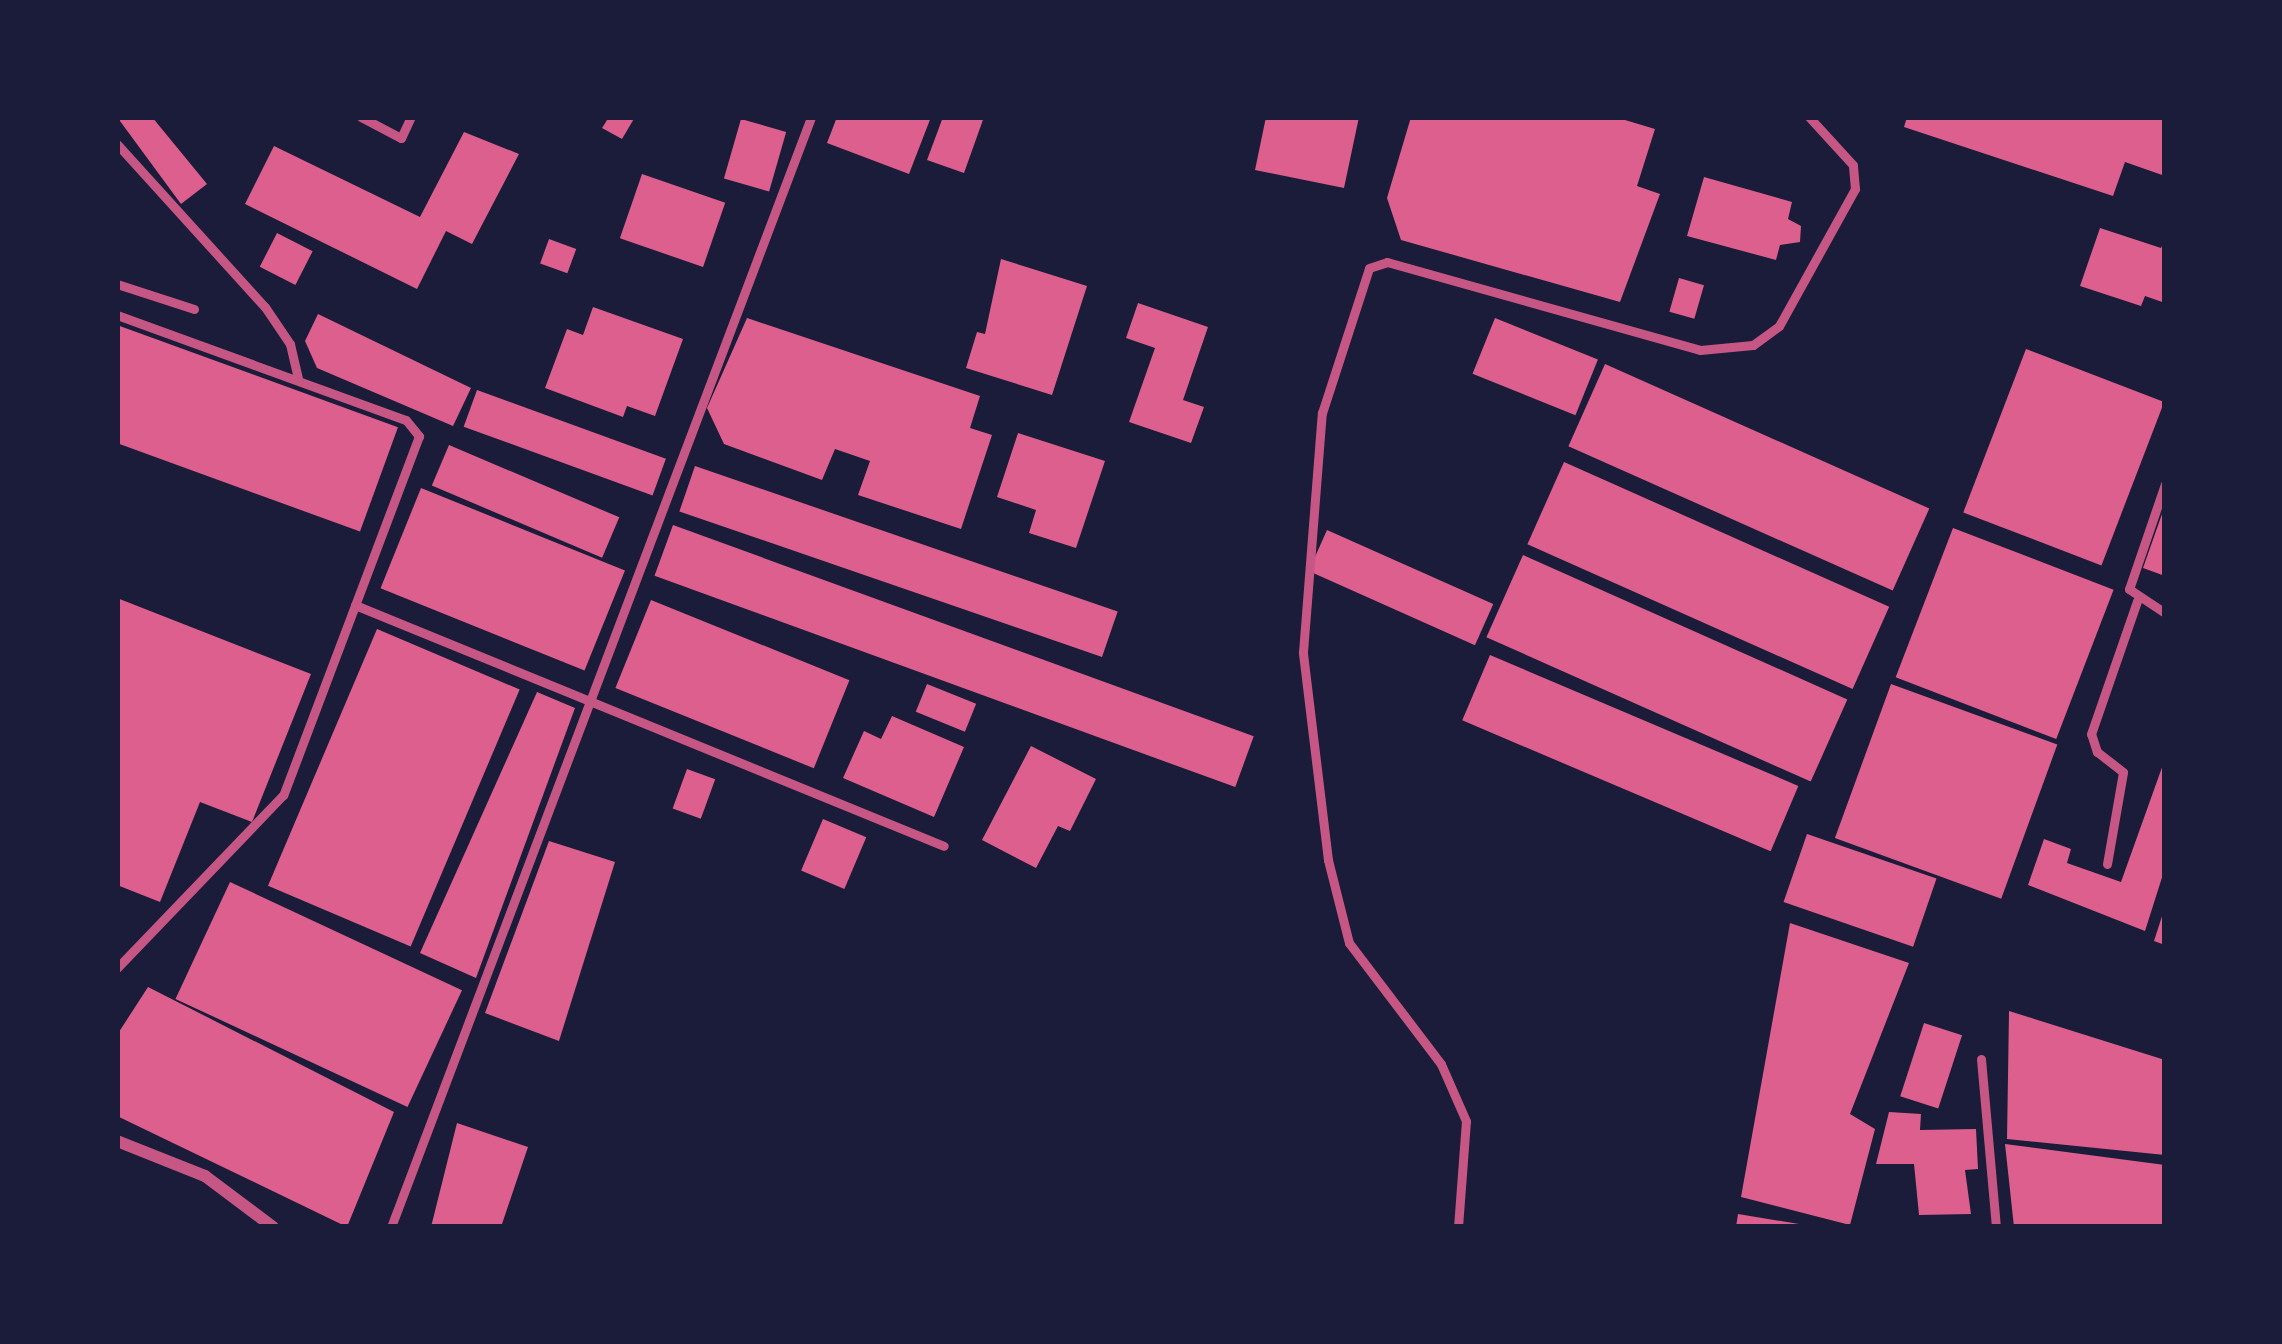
<!DOCTYPE html>
<html>
<head>
<meta charset="utf-8">
<style>
	body { margin:0 }
	#map { position:relative; width:2282px; height:1344px; overflow:hidden; background:#1b1b3a; font-family:Barlow,sans-serif }
	div>[style] { position:absolute }
	.building>* { inset:0; background:#dd5f8e; transform-origin:0 0 }
	.service>* { height:9px; margin:-4.5px; padding:0 4.5px; transform-origin:4.5px; border-radius:4.5px; background:#c65784 }
	.minor>* { height:12px; margin:-6px; padding:0 6px; transform-origin:6px; border-radius:6px; background:#c65784 }
	span { translate:-50% -50%; white-space:nowrap; text-align:center; line-height:1.15; -webkit-text-stroke:9px #1b1b3a; paint-order:stroke }
	.frame { position:absolute; inset:0; border:120px solid #1b1b3a; pointer-events:none }
</style>
</head>
<body>
<div id="map">
	<div class="building">
		<i style="clip-path:polygon(117px 117px,152px 117px,207px 184px,181px 204px)"></i>
		<i style="clip-path:polygon(609px 117px,635px 117px,622px 139px,602px 128px)"></i>
		<i style="clip-path:polygon(837px 117px,931px 117px,909px 174px,827px 143px)"></i>
		<i style="clip-path:polygon(943px 117px,984px 117px,964px 173px,927px 160px)"></i>
		<i style="clip-path:polygon(1266px 117px,1359px 117px,1344px 188px,1255px 170px)"></i>
		<i style="clip-path:polygon(1411px 117px,1615px 117px,1655px 129px,1637px 186px,1660px 194px,1620px 302px,1401px 240px,1387px 198px)"></i>
		<i style="clip-path:polygon(1907px 117px,2165px 117px,2165px 176px,2125px 162px,2113px 196px,1904px 127px)"></i>
		<i style="left:741px;top:119px;width:47px;height:62px;rotate:16deg"></i>
		<i style="clip-path:polygon(464px 132px,519px 154px,472px 244px,446px 231px,417px 289px,245px 204px,274px 146px,420px 217px)"></i>
		<i style="left:642px;top:174px;width:88px;height:68px;rotate:19deg"></i>
		<i style="clip-path:polygon(1704px 177px,1792px 202px,1788px 219px,1801px 226px,1800px 242px,1780px 245px,1776px 260px,1687px 236px)"></i>
		<i style="clip-path:polygon(2100px 228px,2161px 248px,2165px 239px,2165px 303px,2145px 296px,2141px 306px,2080px 286px)"></i>
		<i style="left:277px;top:233px;width:40px;height:38px;rotate:27deg"></i>
		<i style="left:549px;top:239px;width:29px;height:26px;rotate:20deg"></i>
		<i style="clip-path:polygon(1001px 259px,1087px 286px,1052px 395px,966px 368px,977px 332px,985px 334px)"></i>
		<i style="left:1679px;top:278px;width:26px;height:35px;rotate:16deg"></i>
		<i style="clip-path:polygon(1138px 303px,1208px 327px,1183px 400px,1204px 407px,1191px 443px,1129px 422px,1155px 348px,1126px 338px)"></i>
		<i style="clip-path:polygon(593px 307px,683px 339px,655px 416px,627px 406px,623px 417px,545px 388px,567px 329px,583px 335px)"></i>
		<i style="clip-path:polygon(318px 314px,471px 388px,453px 426px,317px 368px,305px 341px)"></i>
		<i style="clip-path:polygon(747px 318px,980px 396px,970px 428px,992px 435px,961px 529px,858px 495px,870px 461px,835px 449px,822px 480px,724px 444px,707px 408px)"></i>
		<i style="left:1495px;top:318px;width:111px;height:60px;rotate:22deg"></i>
		<i style="left:117px;top:325px;width:299px;height:111px;rotate:20deg"></i>
		<i style="left:2026px;top:349px;width:148px;height:175px;rotate:21deg"></i>
		<i style="left:1605px;top:364px;width:355px;height:90px;rotate:24deg"></i>
		<i style="left:477px;top:390px;width:201px;height:39px;rotate:20deg"></i>
		<i style="clip-path:polygon(1018px 433px,1105px 461px,1076px 548px,1029px 533px,1036px 510px,997px 497px)"></i>
		<i style="left:449px;top:445px;width:185px;height:44px;rotate:23deg"></i>
		<i style="left:1564px;top:462px;width:356px;height:90px;rotate:24deg"></i>
		<i style="left:695px;top:466px;width:447px;height:48px;rotate:19deg"></i>
		<i style="left:421px;top:488px;width:220px;height:108px;rotate:22deg"></i>
		<i style="clip-path:polygon(2162px 514px,2165px 516px,2165px 576px,2143px 568px)"></i>
		<i style="left:673px;top:525px;width:618px;height:54px;rotate:20deg"></i>
		<i style="left:1953px;top:528px;width:172px;height:160px;rotate:21deg"></i>
		<i style="left:1327px;top:530px;width:182px;height:45px;rotate:24deg"></i>
		<i style="left:1523px;top:555px;width:355px;height:90px;rotate:24deg"></i>
		<i style="clip-path:polygon(117px 598px,311px 674px,252px 822px,200px 802px,160px 902px,117px 885px)"></i>
		<i style="left:651px;top:600px;width:214px;height:95px;rotate:22deg"></i>
		<i style="left:377px;top:629px;width:155px;height:279px;rotate:23deg"></i>
		<i style="left:1490px;top:655px;width:335px;height:71px;rotate:23deg"></i>
		<i style="left:927px;top:684px;width:53px;height:30px;rotate:22deg"></i>
		<i style="left:1891px;top:684px;width:177px;height:164px;rotate:20deg"></i>
		<i style="clip-path:polygon(537px 692px,575px 708px,476px 978px,420px 953px)"></i>
		<i style="clip-path:polygon(892px 716px,964px 747px,934px 817px,843px 778px,864px 731px,881px 739px)"></i>
		<i style="clip-path:polygon(1031px 746px,1096px 779px,1070px 831px,1058px 826px,1036px 868px,982px 840px)"></i>
		<i style="clip-path:polygon(2165px 759px,2165px 868px,2145px 931px,2028px 885px,2044px 839px,2071px 849px,2067px 863px,2121px 882px)"></i>
		<i style="left:687px;top:769px;width:30px;height:42px;rotate:20deg"></i>
		<i style="left:823px;top:819px;width:47px;height:56px;rotate:23deg"></i>
		<i style="left:1807px;top:834px;width:137px;height:72px;rotate:19deg"></i>
		<i style="clip-path:polygon(549px 841px,615px 862px,559px 1041px,485px 1013px)"></i>
		<i style="left:230px;top:882px;width:256px;height:129px;rotate:25deg"></i>
		<i style="clip-path:polygon(2164px 910px,2165px 910px,2165px 945px,2154px 941px)"></i>
		<i style="clip-path:polygon(1790px 923px,1909px 963px,1850px 1114px,1875px 1129px,1850px 1225px,1741px 1197px)"></i>
		<i style="clip-path:polygon(148px 987px,394px 1112px,347px 1227px,117px 1116px,117px 1035px)"></i>
		<i style="clip-path:polygon(2009px 1011px,2165px 1060px,2165px 1155px,2007px 1139px)"></i>
		<i style="left:1924px;top:1023px;width:40px;height:77px;rotate:18deg"></i>
		<i style="clip-path:polygon(1889px 1112px,1921px 1114px,1920px 1130px,1976px 1129px,1978px 1169px,1965px 1170px,1971px 1214px,1919px 1215px,1914px 1164px,1876px 1164px)"></i>
		<i style="clip-path:polygon(457px 1123px,528px 1147px,501px 1227px,431px 1227px)"></i>
		<i style="clip-path:polygon(2005px 1144px,2165px 1165px,2165px 1227px,2014px 1227px)"></i>
		<i style="clip-path:polygon(1738px 1214px,1805px 1225px,1805px 1227px,1736px 1227px)"></i>
	</div>
	<div class="service">
		<i style="left:361px;top:117px;width:45px;rotate:27.7deg"></i>
		<i style="left:401px;top:138px;width:23px;rotate:-65deg"></i>
		<i style="left:117px;top:144px;width:220px;rotate:47.8deg"></i>
		<i style="left:265px;top:307px;width:45px;rotate:56deg"></i>
		<i style="left:290px;top:344px;width:36px;rotate:77deg"></i>
		<i style="left:117px;top:284px;width:81px;rotate:18deg"></i>
		<i style="left:117px;top:315px;width:307px;rotate:20deg"></i>
		<i style="left:406px;top:420px;width:21px;rotate:51deg"></i>
		<i style="left:419px;top:436px;width:384px;rotate:110.7deg"></i>
		<i style="left:283px;top:795px;width:240px;rotate:133.8deg"></i>
		<i style="left:2165px;top:484px;width:111px;rotate:108.9deg"></i>
		<i style="left:2129px;top:589px;width:43px;rotate:33.7deg"></i>
		<i style="left:355px;top:605px;width:636px;rotate:22.25deg"></i>
		<i style="left:2107px;top:864px;width:93px;rotate:-80.1deg"></i>
		<i style="left:2123px;top:772px;width:33px;rotate:-142deg"></i>
		<i style="left:2097px;top:752px;width:19px;rotate:-108deg"></i>
		<i style="left:2091px;top:734px;width:141px;rotate:-70.9deg"></i>
		<i style="left:1981px;top:1059px;width:169px;rotate:84.9deg"></i>
		<i style="left:391px;top:1227px;width:1187px;rotate:-69.27deg"></i>
		<i style="left:1458px;top:1227px;width:106px;rotate:-85.7deg"></i>
		<i style="left:1466px;top:1121px;width:62px;rotate:-113.7deg"></i>
		<i style="left:1441px;top:1064px;width:152px;rotate:-127.2deg"></i>
		<i style="left:1349px;top:943px;width:86px;rotate:-104.2deg"></i>
		<i style="left:1328px;top:860px;width:209px;rotate:-96.9deg"></i>
		<i style="left:1303px;top:652px;width:240px;rotate:-85.5deg"></i>
		<i style="left:1322px;top:413px;width:152px;rotate:-72deg"></i>
		<i style="left:1369px;top:268px;width:19px;rotate:-18deg"></i>
		<i style="left:1387px;top:262px;width:325px;rotate:15.7deg"></i>
		<i style="left:1700px;top:350px;width:53px;rotate:-5.4deg"></i>
		<i style="left:1753px;top:345px;width:32px;rotate:-36deg"></i>
		<i style="left:1779px;top:326px;width:157px;rotate:-61deg"></i>
		<i style="left:1855px;top:189px;width:24px;rotate:-95deg"></i>
		<i style="left:1853px;top:165px;width:65px;rotate:-132.5deg"></i>
	</div>
	<div class="minor">
		<i style="left:117px;top:1141px;width:95px;rotate:21.7deg"></i>
		<i style="left:205px;top:1176px;width:85px;rotate:36.9deg"></i>
	</div>
	<div class="frame"></div>
</div>
</body>
</html>
